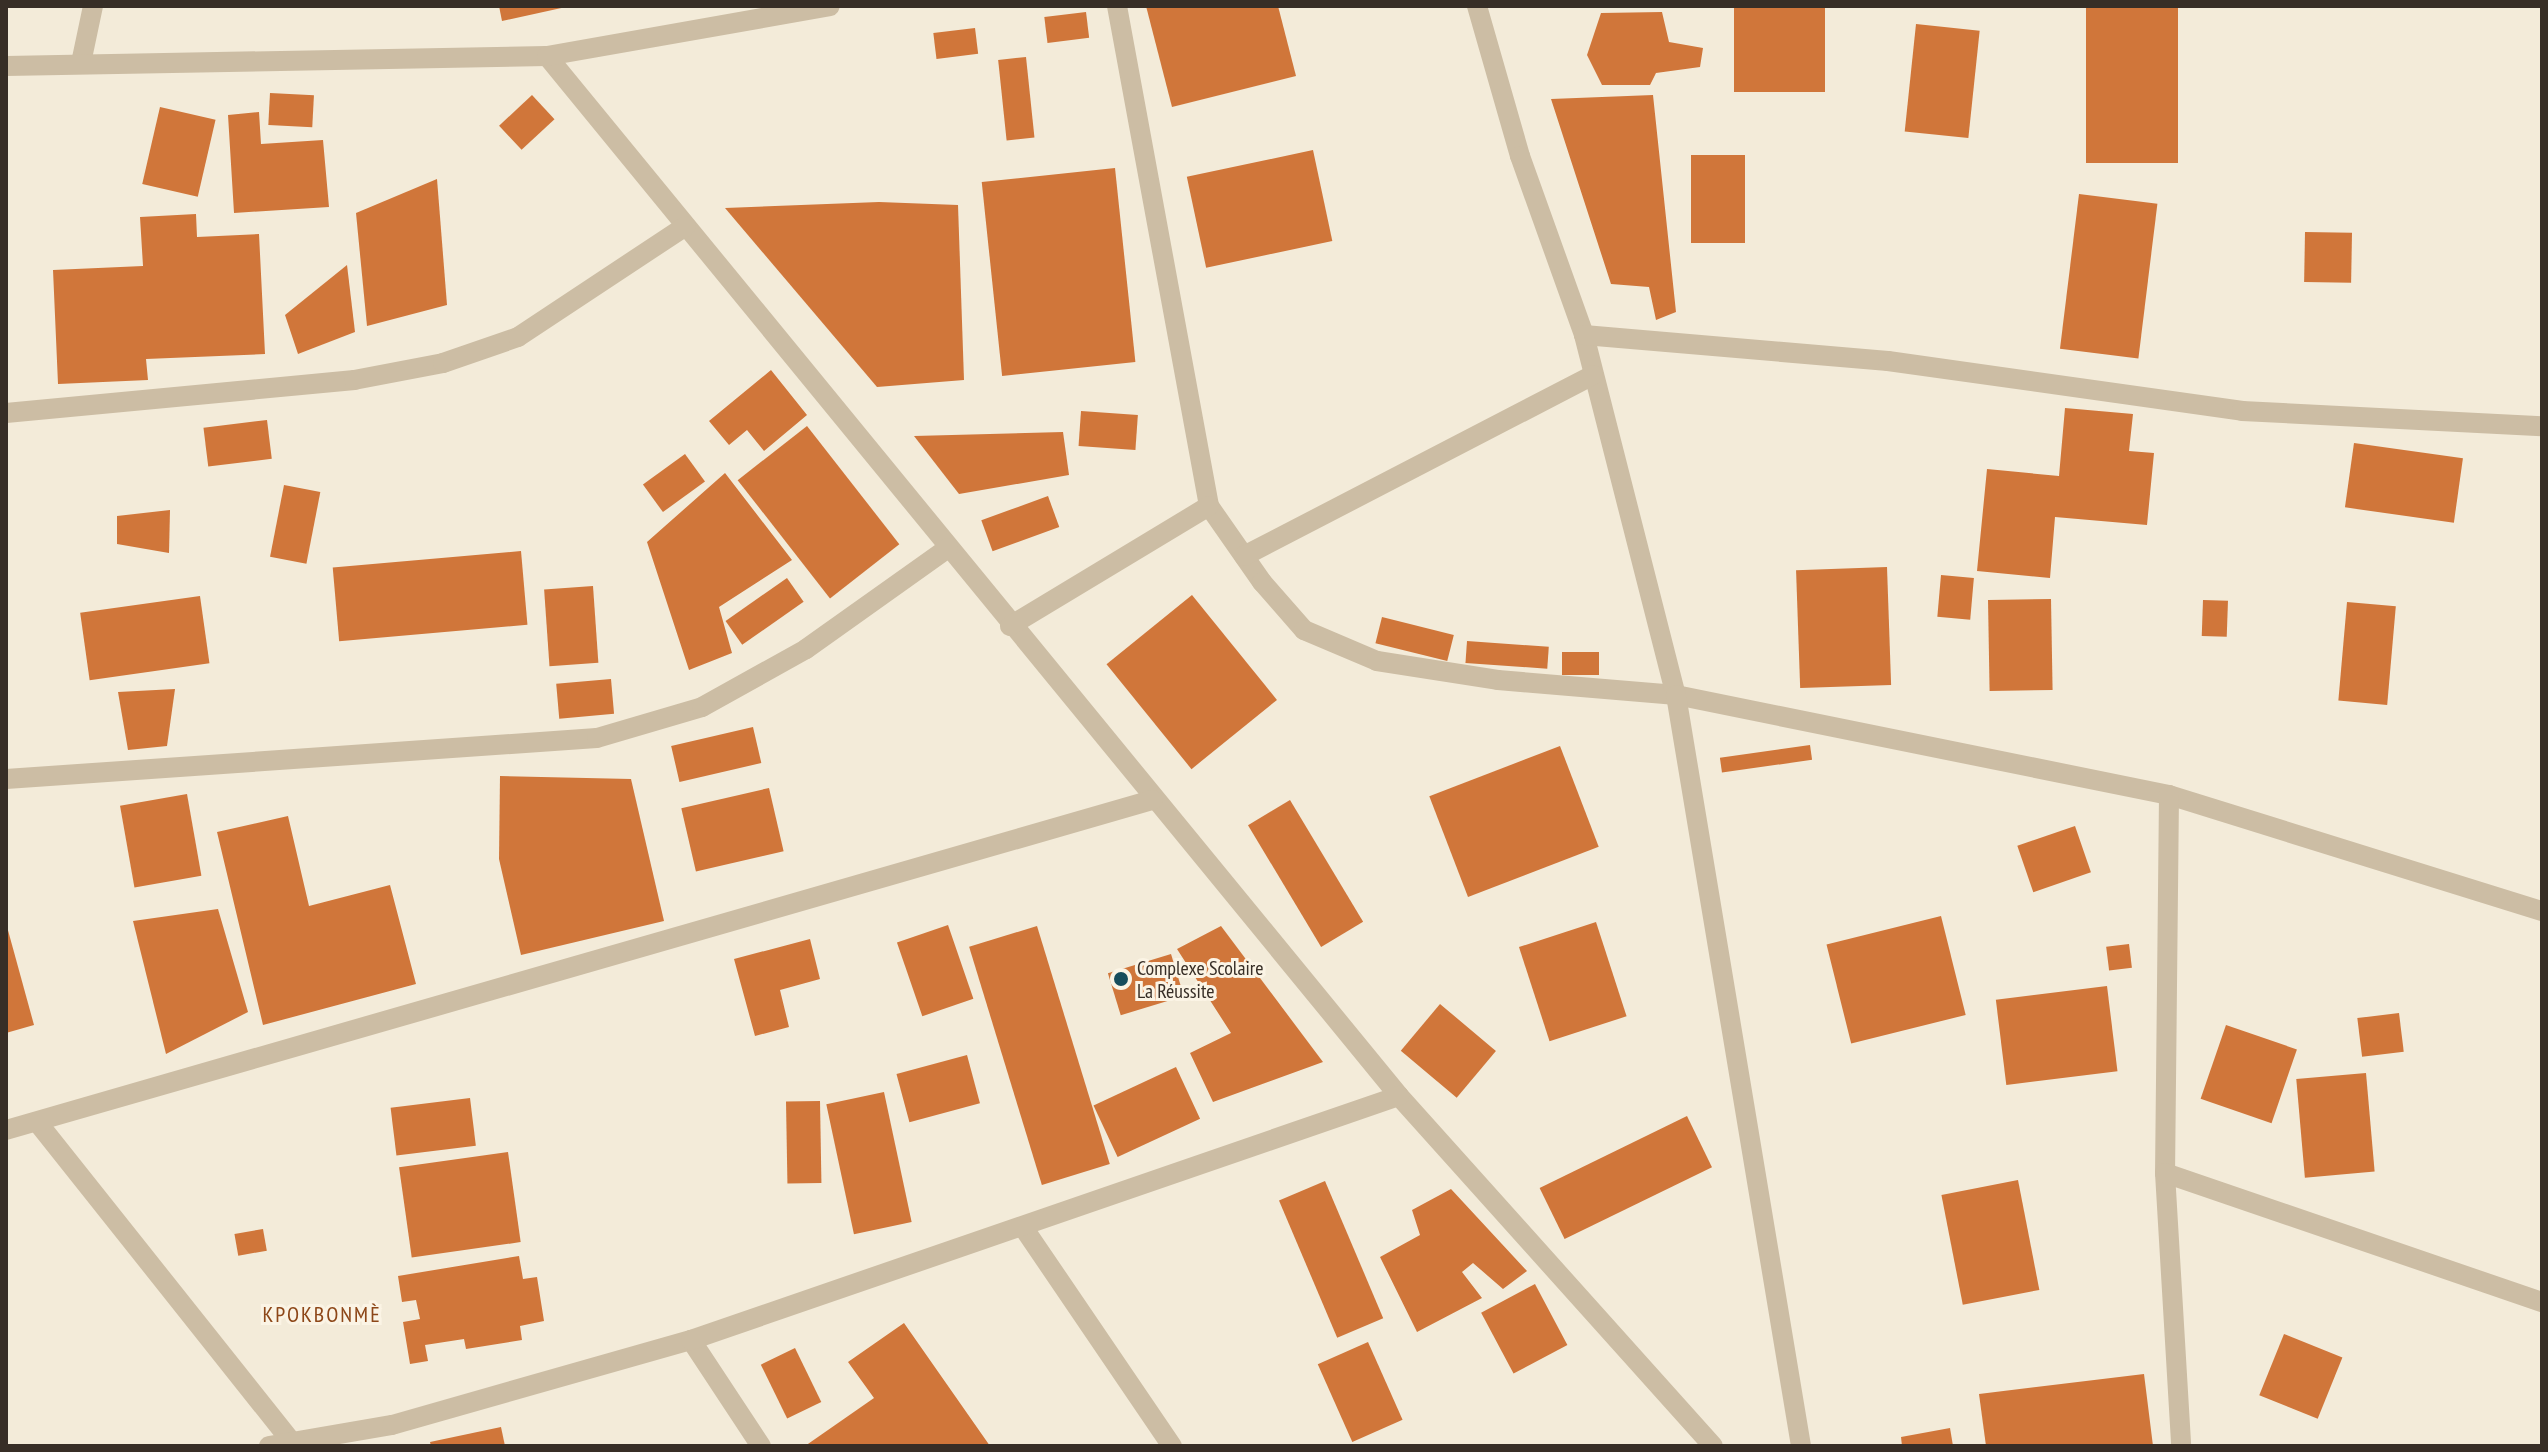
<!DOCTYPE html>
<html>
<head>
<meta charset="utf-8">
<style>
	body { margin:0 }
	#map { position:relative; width:2548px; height:1452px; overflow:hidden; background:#f3ebd9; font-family:"PT Sans Narrow",sans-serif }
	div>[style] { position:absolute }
	.building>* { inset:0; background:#d0763a; transform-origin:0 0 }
	.minor>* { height:20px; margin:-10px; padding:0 10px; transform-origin:10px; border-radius:10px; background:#ccbda4 }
	.dots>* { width:22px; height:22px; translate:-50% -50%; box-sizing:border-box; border:4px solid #fbf4e5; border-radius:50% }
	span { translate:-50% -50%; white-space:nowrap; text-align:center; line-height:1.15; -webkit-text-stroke:6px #fbf4e5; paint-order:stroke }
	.poi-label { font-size:20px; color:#372e26 }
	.left { translate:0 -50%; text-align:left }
	.neighbourhood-label { font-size:22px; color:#8d4718; letter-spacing:2px }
	.frame { position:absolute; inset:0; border:8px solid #372e26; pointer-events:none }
</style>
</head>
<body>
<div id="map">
	<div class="building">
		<i style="clip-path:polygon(499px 6px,566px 6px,566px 7px,502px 21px)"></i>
		<i style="clip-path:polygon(1146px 6px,1278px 6px,1296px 76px,1172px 107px)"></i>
		<i style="left:1734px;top:6px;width:91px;height:86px"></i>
		<i style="left:2086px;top:6px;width:92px;height:157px"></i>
		<i style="left:1086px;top:12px;width:26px;height:42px;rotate:83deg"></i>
		<i style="clip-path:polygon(1662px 12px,1669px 42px,1703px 48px,1700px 67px,1656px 73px,1650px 85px,1602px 85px,1587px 55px,1601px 13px)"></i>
		<i style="left:1916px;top:24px;width:64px;height:108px;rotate:6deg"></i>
		<i style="left:975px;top:28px;width:26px;height:42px;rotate:83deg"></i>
		<i style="left:1026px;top:57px;width:81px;height:28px;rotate:84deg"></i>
		<i style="left:270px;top:93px;width:44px;height:32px;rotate:3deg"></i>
		<i style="left:532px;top:95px;width:33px;height:45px;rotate:47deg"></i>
		<i style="clip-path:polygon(1653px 95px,1676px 312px,1656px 320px,1649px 287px,1611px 284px,1551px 99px)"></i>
		<i style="left:160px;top:107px;width:57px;height:79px;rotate:13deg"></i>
		<i style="clip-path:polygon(259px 112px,261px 144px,323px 140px,329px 207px,234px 213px,228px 115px)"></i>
		<i style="left:1313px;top:150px;width:93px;height:129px;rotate:78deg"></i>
		<i style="left:1691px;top:155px;width:54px;height:88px"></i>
		<i style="left:1115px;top:168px;width:195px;height:134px;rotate:84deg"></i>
		<i style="clip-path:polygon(437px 179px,447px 305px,367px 326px,356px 213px)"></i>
		<i style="left:2079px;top:194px;width:79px;height:156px;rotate:7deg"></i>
		<i style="clip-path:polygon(879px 202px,958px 205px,964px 380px,877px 387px,725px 208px)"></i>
		<i style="clip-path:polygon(196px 214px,197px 237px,259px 234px,265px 354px,146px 359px,148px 380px,58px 384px,53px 270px,143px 266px,140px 217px)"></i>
		<i style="left:2305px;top:232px;width:47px;height:50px;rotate:1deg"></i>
		<i style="clip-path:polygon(347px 265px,355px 332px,298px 354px,285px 315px)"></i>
		<i style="clip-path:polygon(771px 370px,807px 415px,764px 451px,747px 430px,729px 445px,709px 421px)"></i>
		<i style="clip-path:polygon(2065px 408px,2133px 414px,2129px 451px,2154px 453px,2147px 525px,2055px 517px,2050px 578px,1977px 571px,1987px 469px,2059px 476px)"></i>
		<i style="left:1081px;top:411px;width:57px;height:35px;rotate:4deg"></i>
		<i style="left:267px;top:420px;width:39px;height:64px;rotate:83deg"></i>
		<i style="left:807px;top:426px;width:150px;height:88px;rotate:52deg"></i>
		<i style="clip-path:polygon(1063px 432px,1069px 475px,959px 494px,914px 436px)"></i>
		<i style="left:2354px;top:443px;width:110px;height:65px;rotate:8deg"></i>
		<i style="left:685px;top:454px;width:34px;height:52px;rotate:54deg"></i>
		<i style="clip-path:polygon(725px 473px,792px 560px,719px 607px,732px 653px,689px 670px,647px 542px)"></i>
		<i style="left:284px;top:485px;width:37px;height:73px;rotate:11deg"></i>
		<i style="left:1048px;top:496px;width:33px;height:71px;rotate:70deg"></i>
		<i style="clip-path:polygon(170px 510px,169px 553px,117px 544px,117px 516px)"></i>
		<i style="left:521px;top:551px;width:74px;height:189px;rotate:85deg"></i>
		<i style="left:1887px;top:567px;width:118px;height:91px;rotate:88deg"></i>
		<i style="left:1941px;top:575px;width:33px;height:42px;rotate:5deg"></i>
		<i style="left:787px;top:578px;width:29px;height:75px;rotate:55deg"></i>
		<i style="left:593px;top:586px;width:77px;height:49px;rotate:86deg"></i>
		<i style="left:1192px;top:595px;width:135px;height:110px;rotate:51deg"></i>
		<i style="left:200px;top:596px;width:68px;height:121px;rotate:82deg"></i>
		<i style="left:2051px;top:599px;width:91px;height:63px;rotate:89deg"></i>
		<i style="left:2203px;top:600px;width:25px;height:36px;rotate:2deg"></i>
		<i style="left:2347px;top:602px;width:49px;height:99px;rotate:5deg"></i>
		<i style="left:1382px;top:617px;width:74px;height:27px;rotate:14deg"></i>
		<i style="left:1467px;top:641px;width:82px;height:22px;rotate:4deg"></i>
		<i style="left:1562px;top:652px;width:37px;height:23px"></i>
		<i style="left:611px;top:679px;width:35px;height:55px;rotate:85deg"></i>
		<i style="clip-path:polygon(175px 689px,167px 746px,128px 750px,118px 692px)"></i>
		<i style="left:753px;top:727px;width:37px;height:84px;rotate:77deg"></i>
		<i style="left:1810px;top:745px;width:15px;height:91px;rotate:82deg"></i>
		<i style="left:1560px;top:746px;width:108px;height:140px;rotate:69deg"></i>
		<i style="clip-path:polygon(500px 776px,631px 779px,664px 921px,521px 955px,499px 859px)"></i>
		<i style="left:769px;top:788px;width:65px;height:90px;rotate:77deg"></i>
		<i style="left:187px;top:794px;width:83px;height:68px;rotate:80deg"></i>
		<i style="left:1290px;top:800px;width:142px;height:49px;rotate:59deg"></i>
		<i style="clip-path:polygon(288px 816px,309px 906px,390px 885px,416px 984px,263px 1025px,217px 832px)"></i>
		<i style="left:2075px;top:826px;width:49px;height:61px;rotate:71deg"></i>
		<i style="clip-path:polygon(218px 909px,248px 1012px,166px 1054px,133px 921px)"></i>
		<i style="left:1941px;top:916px;width:102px;height:118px;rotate:76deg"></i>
		<i style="left:1596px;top:922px;width:99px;height:81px;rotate:72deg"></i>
		<i style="clip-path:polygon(6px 923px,34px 1025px,6px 1033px)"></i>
		<i style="left:948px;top:925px;width:78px;height:54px;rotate:71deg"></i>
		<i style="left:1037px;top:926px;width:249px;height:71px;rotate:73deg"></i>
		<i style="clip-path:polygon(1221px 926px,1323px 1062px,1213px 1102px,1190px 1053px,1231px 1033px,1177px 949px)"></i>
		<i style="clip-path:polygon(810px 939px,820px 979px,780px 990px,789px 1027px,755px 1036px,734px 959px)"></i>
		<i style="left:2129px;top:944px;width:24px;height:23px;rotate:83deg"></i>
		<i style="left:1171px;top:954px;width:44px;height:66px;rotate:73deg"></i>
		<i style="left:2107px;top:986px;width:86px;height:112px;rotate:83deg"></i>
		<i style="left:1440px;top:1004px;width:73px;height:61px;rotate:40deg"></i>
		<i style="left:2399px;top:1013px;width:39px;height:42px;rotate:83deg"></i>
		<i style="left:2226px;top:1025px;width:75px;height:78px;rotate:19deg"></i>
		<i style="left:967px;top:1055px;width:50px;height:73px;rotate:75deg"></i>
		<i style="left:1176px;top:1067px;width:57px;height:91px;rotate:65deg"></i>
		<i style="left:2366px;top:1073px;width:99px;height:70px;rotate:85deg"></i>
		<i style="left:884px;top:1092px;width:133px;height:59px;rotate:78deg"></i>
		<i style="left:470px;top:1098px;width:48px;height:80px;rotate:83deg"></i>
		<i style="left:820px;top:1101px;width:82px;height:34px;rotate:89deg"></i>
		<i style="left:1687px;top:1116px;width:57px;height:164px;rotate:64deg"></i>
		<i style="left:508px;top:1152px;width:91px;height:110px;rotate:82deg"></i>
		<i style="left:2018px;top:1180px;width:112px;height:78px;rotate:79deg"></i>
		<i style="left:1325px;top:1181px;width:149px;height:50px;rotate:67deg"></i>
		<i style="clip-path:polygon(1451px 1189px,1527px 1271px,1503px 1289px,1473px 1263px,1462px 1272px,1482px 1298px,1417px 1332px,1380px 1257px,1420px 1235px,1412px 1210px)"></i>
		<i style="left:263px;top:1229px;width:22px;height:29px;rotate:80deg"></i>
		<i style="clip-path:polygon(519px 1256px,523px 1279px,537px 1277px,544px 1321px,520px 1326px,522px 1340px,466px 1349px,464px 1339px,425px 1345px,428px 1361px,410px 1364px,403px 1322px,420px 1319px,416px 1300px,402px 1302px,398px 1276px)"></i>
		<i style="left:1535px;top:1284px;width:69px;height:61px;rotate:62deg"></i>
		<i style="clip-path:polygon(904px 1323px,990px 1446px,805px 1446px,874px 1398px,848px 1362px)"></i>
		<i style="left:2284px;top:1334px;width:63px;height:66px;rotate:22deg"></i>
		<i style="left:1368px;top:1342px;width:85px;height:55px;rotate:66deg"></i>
		<i style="left:795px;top:1348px;width:60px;height:38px;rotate:64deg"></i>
		<i style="clip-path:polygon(2144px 1374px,2153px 1446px,1986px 1446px,1979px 1394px)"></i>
		<i style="clip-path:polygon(501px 1427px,505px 1446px,431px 1446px,430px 1442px)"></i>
		<i style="clip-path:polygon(1950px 1428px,1953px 1446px,1902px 1446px,1901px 1437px)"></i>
	</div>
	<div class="minor">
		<i style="left:1117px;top:6px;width:508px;rotate:79.57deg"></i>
		<i style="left:1209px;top:506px;width:93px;rotate:55.1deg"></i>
		<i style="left:1262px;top:582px;width:64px;rotate:48.8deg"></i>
		<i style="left:1304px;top:630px;width:79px;rotate:23deg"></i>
		<i style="left:1377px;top:661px;width:122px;rotate:8.9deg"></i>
		<i style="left:1498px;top:680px;width:179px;rotate:4.8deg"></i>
		<i style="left:1676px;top:695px;width:503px;rotate:11.47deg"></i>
		<i style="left:2169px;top:795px;width:391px;rotate:17.3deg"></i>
		<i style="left:1477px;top:6px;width:156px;rotate:74deg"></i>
		<i style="left:1520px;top:156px;width:190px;rotate:70.3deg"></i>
		<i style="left:1584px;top:335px;width:372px;rotate:75.7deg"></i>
		<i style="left:1676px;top:695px;width:761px;rotate:80.55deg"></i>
		<i style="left:547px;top:56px;width:1344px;rotate:50.67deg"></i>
		<i style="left:1399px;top:1096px;width:470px;rotate:48.1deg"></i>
		<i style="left:81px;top:63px;width:58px;rotate:-78.1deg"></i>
		<i style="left:6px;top:66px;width:541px;rotate:-1.06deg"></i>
		<i style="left:547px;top:56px;width:287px;rotate:-10deg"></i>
		<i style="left:1584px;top:335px;width:305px;rotate:4.9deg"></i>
		<i style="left:1888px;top:361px;width:358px;rotate:8deg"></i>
		<i style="left:2242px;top:411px;width:300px;rotate:2.9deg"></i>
		<i style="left:6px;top:413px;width:350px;rotate:-5.4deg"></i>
		<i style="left:354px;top:380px;width:91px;rotate:-10.8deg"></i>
		<i style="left:443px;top:363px;width:79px;rotate:-19.1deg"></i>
		<i style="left:518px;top:337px;width:201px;rotate:-33.5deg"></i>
		<i style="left:1244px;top:556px;width:393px;rotate:-27.4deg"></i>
		<i style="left:1010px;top:626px;width:232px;rotate:-31.1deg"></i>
		<i style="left:6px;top:779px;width:592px;rotate:-3.97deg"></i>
		<i style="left:597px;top:738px;width:109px;rotate:-16.4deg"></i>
		<i style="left:702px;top:707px;width:119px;rotate:-29.1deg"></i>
		<i style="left:806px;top:649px;width:174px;rotate:-35.4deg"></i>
		<i style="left:2169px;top:795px;width:378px;rotate:90.6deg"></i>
		<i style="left:2165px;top:1173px;width:273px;rotate:86.6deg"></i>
		<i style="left:38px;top:1123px;width:413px;rotate:51.5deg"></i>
		<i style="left:6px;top:1130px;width:1193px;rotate:-16.06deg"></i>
		<i style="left:2165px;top:1173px;width:398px;rotate:18.9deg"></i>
		<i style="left:1023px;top:1227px;width:265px;rotate:55.8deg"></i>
		<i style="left:691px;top:1340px;width:127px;rotate:56.6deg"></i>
		<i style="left:269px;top:1446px;width:125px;rotate:-9.7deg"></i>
		<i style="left:392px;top:1425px;width:311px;rotate:-15.9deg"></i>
		<i style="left:691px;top:1340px;width:749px;rotate:-19.02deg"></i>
	</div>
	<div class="dots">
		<i style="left:1121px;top:979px;background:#184d5c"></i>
	</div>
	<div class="poi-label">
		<span class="left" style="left:1137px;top:980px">Complexe Scolaire<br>La Réussite</span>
	</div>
	<div class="neighbourhood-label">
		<span style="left:322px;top:1315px">KPOKBONMÈ</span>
	</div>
	<div class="frame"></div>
</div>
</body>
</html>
